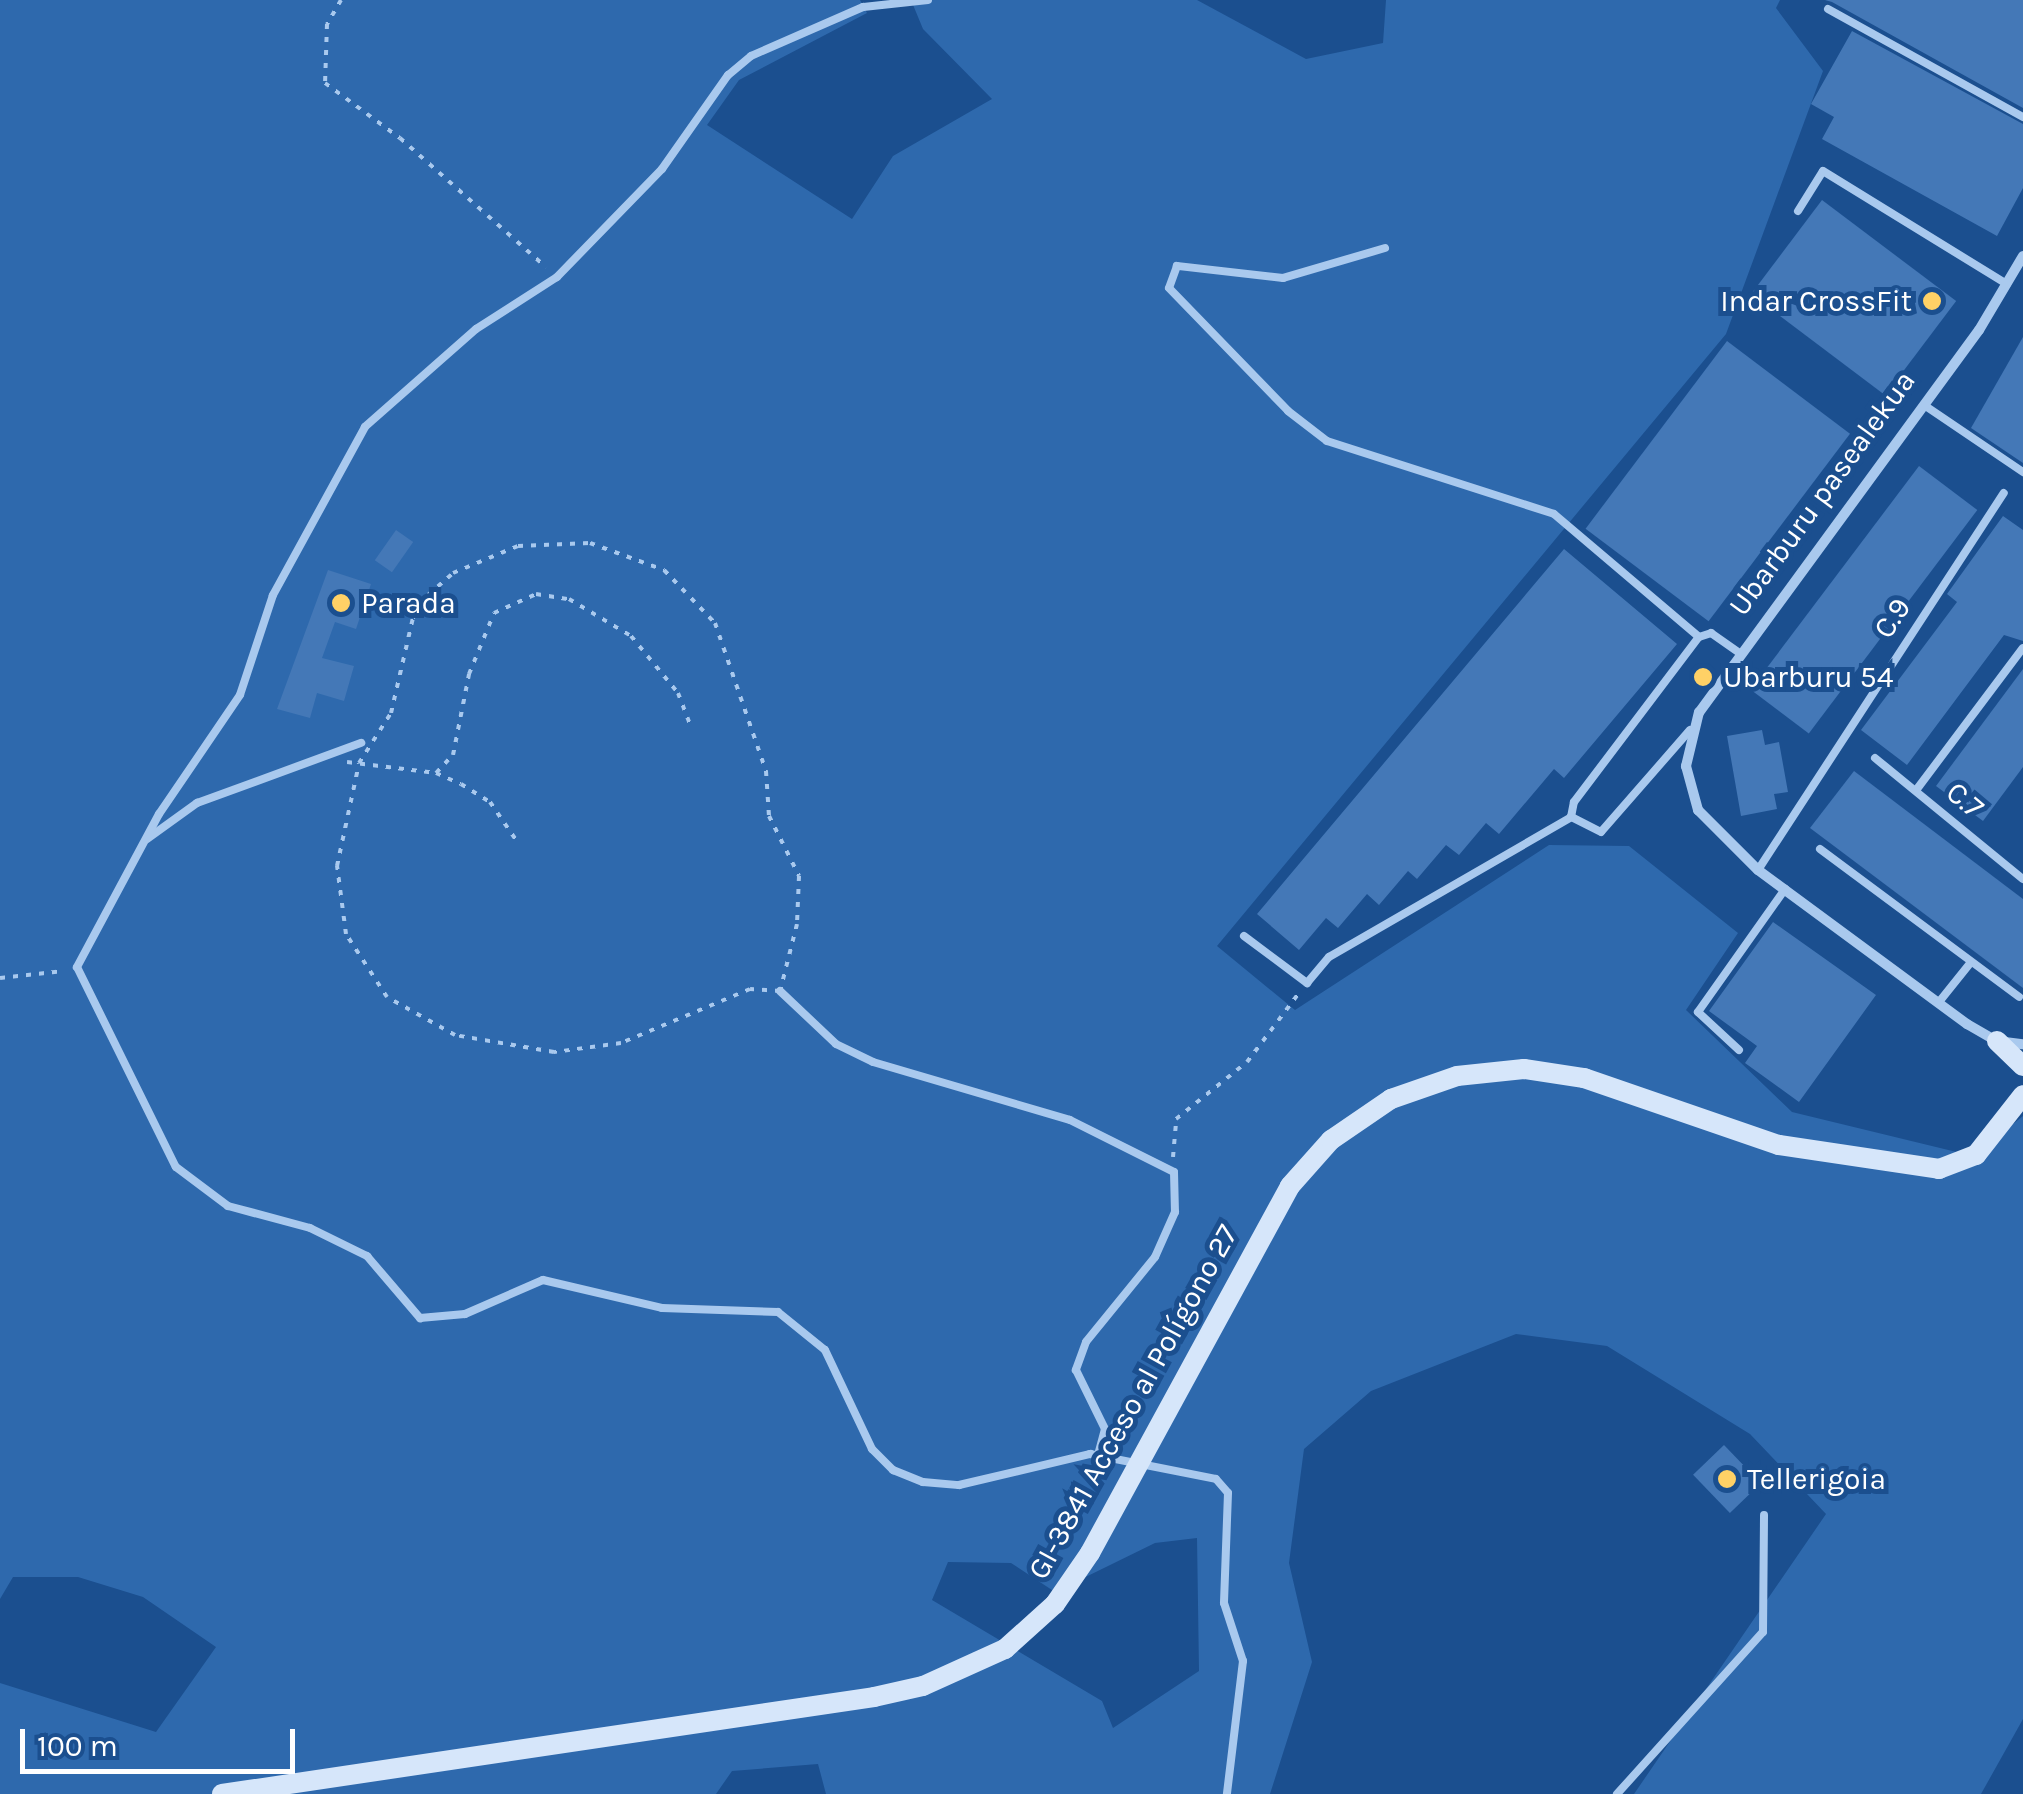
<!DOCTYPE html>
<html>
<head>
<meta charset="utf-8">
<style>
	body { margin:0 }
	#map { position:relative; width:2023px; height:1794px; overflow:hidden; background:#1b4f8f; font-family:Karla,sans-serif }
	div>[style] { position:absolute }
	.green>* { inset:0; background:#2e69ad }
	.building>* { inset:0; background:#4478b7; transform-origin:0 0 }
	.path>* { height:4px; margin-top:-2px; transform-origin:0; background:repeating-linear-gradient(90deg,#a9c9ee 0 5px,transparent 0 13px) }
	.lane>* { height:8px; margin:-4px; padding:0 4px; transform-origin:4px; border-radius:4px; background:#a9c9ee }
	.street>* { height:10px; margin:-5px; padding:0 5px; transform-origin:5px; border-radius:5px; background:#a9c9ee }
	.secondary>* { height:20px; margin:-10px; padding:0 10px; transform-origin:10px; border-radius:10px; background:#d6e6fa }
	.dots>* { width:28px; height:28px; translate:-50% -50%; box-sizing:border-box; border:5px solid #1b4f8f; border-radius:50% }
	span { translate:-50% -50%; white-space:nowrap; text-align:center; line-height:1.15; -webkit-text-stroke:10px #1b4f8f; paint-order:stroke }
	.poi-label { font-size:30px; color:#fff }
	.right { translate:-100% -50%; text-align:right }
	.left { translate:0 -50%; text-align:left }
	.street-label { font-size:30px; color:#fff }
	.scale { position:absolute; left:20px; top:1729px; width:275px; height:45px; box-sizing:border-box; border:5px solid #fff; border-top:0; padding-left:12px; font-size:30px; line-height:35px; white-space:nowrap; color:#fff; -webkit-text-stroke:8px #1b4f8f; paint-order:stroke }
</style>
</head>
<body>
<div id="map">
	<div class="green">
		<i style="clip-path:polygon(evenodd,0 0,860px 0,867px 13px,739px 80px,707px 125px,852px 219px,893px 156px,992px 99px,923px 29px,911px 0,1197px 0,1306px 59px,1383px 43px,1386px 0,1780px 0,1776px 8px,1823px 71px,1726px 334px,1217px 946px,1295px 1010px,1549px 845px,1629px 846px,1738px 933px,1686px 1010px,1792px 1112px,1973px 1156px,2023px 1116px,2023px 1719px,1981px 1794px,1634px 1794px,1826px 1514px,1750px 1434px,1607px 1346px,1516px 1334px,1371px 1391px,1304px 1449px,1289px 1563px,1312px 1662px,1270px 1794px,826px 1794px,818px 1764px,732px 1771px,716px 1794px,0 1794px,0 1683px,156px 1732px,216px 1647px,143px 1597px,78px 1577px,13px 1577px,0 1599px,0 0,1197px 1538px,1199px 1671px,1113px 1728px,1102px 1701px,932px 1600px,948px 1562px,1011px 1563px,1055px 1592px,1155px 1543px,1197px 1538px)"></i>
	</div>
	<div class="building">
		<i style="clip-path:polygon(1825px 0,2023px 0,2023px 108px,1832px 2px)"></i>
		<i style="clip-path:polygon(1852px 31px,2023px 124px,2023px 188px,1997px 236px,1822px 139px,1834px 117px,1811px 104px)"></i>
		<i style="left:1822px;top:200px;width:168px;height:118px;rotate:37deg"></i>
		<i style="clip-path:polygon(2023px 337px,2023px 463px,1971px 428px)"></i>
		<i style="left:1727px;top:341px;width:154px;height:235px;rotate:37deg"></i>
		<i style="left:1919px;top:466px;width:73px;height:280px;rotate:37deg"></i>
		<i style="clip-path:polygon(2003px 516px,2023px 530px,2023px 641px,2004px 635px,1907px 765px,1861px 730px,1957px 602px,1947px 594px)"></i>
		<i style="left:396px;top:530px;width:21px;height:37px;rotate:35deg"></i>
		<i style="clip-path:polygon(1564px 549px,1677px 644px,1564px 778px,1554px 769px,1499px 834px,1486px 823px,1459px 855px,1446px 845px,1417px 879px,1408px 871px,1379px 905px,1367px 894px,1338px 928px,1326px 918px,1299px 950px,1257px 914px)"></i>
		<i style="clip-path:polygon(328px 570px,371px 584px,356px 629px,335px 622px,322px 658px,354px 666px,344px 701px,317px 693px,310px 718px,277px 709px)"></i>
		<i style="clip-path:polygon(2023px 669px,2023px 767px,1983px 821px,1936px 786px)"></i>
		<i style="clip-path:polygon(1762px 730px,1765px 745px,1779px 742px,1788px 792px,1774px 794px,1777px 809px,1741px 816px,1727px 736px)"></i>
		<i style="clip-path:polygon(1854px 771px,2023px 899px,2023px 988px,1810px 828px)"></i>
		<i style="clip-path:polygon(1773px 922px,1876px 995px,1799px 1102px,1745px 1063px,1757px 1046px,1709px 1011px)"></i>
		<i style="left:1724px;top:1445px;width:53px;height:43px;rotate:46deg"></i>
	</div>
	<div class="path">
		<i style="left:341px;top:0;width:28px;rotate:120deg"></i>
		<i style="left:327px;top:24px;width:59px;rotate:91.9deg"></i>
		<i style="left:325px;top:83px;width:93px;rotate:36.3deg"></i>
		<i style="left:400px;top:138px;width:195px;rotate:41.5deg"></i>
		<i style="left:590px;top:543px;width:79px;rotate:20deg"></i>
		<i style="left:664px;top:570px;width:74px;rotate:46.1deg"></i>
		<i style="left:715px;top:623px;width:157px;rotate:71deg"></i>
		<i style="left:766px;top:771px;width:45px;rotate:86.2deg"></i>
		<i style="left:769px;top:816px;width:67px;rotate:63.4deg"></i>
		<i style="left:799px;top:876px;width:48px;rotate:92.4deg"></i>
		<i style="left:797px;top:924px;width:69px;rotate:104.2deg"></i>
		<i style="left:780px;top:991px;width:30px;rotate:-176deg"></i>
		<i style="left:750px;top:989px;width:140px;rotate:157.3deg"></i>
		<i style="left:621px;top:1043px;width:68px;rotate:172.3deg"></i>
		<i style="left:554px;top:1052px;width:100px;rotate:-170.3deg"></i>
		<i style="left:455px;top:1035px;width:78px;rotate:-150.8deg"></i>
		<i style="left:387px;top:997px;width:75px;rotate:-123.1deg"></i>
		<i style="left:346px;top:934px;width:69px;rotate:-97.5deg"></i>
		<i style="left:337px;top:866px;width:105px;rotate:-77.9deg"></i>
		<i style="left:359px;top:763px;width:59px;rotate:-57.4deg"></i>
		<i style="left:391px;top:713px;width:98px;rotate:-77deg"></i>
		<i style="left:413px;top:618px;width:27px;rotate:-57deg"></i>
		<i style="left:428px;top:595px;width:33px;rotate:-41deg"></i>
		<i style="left:453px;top:573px;width:70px;rotate:-22.6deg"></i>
		<i style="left:518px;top:546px;width:72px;rotate:-2.4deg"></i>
		<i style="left:347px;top:762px;width:90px;rotate:7deg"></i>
		<i style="left:436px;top:773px;width:27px;rotate:24deg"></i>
		<i style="left:461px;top:784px;width:34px;rotate:32deg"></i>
		<i style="left:490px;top:802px;width:46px;rotate:55.6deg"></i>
		<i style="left:436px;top:773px;width:25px;rotate:-47deg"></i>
		<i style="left:453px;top:755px;width:83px;rotate:-78.8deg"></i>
		<i style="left:469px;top:674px;width:66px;rotate:-67.7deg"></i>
		<i style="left:494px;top:613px;width:46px;rotate:-24.3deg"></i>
		<i style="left:536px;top:594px;width:33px;rotate:9deg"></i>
		<i style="left:569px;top:599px;width:72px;rotate:30.8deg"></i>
		<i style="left:631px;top:636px;width:74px;rotate:50.5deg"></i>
		<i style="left:678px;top:693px;width:36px;rotate:69deg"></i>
		<i style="left:0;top:978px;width:64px;rotate:-6.2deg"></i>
		<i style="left:1173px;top:1157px;width:38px;rotate:-85deg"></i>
		<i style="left:1176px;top:1119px;width:91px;rotate:-38.8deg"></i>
		<i style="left:1247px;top:1062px;width:86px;rotate:-53deg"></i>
	</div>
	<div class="lane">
		<i style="left:928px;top:0;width:65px;rotate:173.9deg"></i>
		<i style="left:863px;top:7px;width:122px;rotate:156.4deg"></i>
		<i style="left:751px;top:56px;width:30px;rotate:140deg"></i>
		<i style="left:728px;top:75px;width:115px;rotate:125.1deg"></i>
		<i style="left:662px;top:169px;width:151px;rotate:134.2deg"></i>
		<i style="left:557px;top:277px;width:96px;rotate:147.3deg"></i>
		<i style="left:476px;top:329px;width:148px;rotate:138.6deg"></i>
		<i style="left:365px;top:427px;width:192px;rotate:118.7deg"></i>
		<i style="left:273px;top:595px;width:105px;rotate:108.3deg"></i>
		<i style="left:240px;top:695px;width:144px;rotate:124.2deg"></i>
		<i style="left:159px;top:814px;width:174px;rotate:118.2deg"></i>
		<i style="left:77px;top:967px;width:223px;rotate:63.7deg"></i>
		<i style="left:176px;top:1167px;width:65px;rotate:36.9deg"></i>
		<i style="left:228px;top:1206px;width:85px;rotate:15deg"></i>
		<i style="left:310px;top:1228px;width:64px;rotate:26.2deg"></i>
		<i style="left:367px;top:1256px;width:82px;rotate:49.5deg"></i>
		<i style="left:420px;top:1318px;width:45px;rotate:-5.1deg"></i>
		<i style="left:465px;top:1314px;width:85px;rotate:-23.6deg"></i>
		<i style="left:543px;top:1280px;width:122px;rotate:13.2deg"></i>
		<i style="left:662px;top:1308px;width:116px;rotate:2deg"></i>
		<i style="left:778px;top:1312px;width:60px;rotate:39deg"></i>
		<i style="left:825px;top:1350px;width:110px;rotate:64.6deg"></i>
		<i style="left:872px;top:1449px;width:30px;rotate:45deg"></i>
		<i style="left:893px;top:1470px;width:32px;rotate:22deg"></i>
		<i style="left:923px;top:1482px;width:36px;rotate:5deg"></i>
		<i style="left:959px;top:1485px;width:135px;rotate:-13.3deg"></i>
		<i style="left:1090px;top:1454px;width:128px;rotate:11.2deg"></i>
		<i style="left:1216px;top:1479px;width:18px;rotate:49deg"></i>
		<i style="left:1228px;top:1493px;width:110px;rotate:92.1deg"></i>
		<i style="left:1224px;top:1603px;width:61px;rotate:71.9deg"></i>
		<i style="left:1243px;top:1661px;width:134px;rotate:96.9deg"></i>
		<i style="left:1828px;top:9px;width:223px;rotate:29deg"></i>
		<i style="left:1798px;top:211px;width:47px;rotate:-58deg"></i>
		<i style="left:1823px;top:171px;width:216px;rotate:31.6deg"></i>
		<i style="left:1385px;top:248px;width:106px;rotate:163.6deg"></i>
		<i style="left:1283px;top:278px;width:107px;rotate:-173.5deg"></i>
		<i style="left:1177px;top:266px;width:23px;rotate:110deg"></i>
		<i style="left:1169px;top:288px;width:171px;rotate:45.9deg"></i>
		<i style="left:1288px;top:411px;width:49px;rotate:37.6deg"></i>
		<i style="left:1327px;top:441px;width:238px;rotate:17.8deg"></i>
		<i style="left:1554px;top:514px;width:190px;rotate:40.3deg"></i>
		<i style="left:1924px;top:405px;width:120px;rotate:34.1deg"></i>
		<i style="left:1690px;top:730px;width:135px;rotate:131.1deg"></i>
		<i style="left:1601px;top:832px;width:34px;rotate:-153deg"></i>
		<i style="left:1571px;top:817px;width:15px;rotate:-79deg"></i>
		<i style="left:1574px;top:802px;width:207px;rotate:-52.9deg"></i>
		<i style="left:1699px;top:637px;width:13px;rotate:-18deg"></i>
		<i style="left:1711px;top:633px;width:37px;rotate:35deg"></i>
		<i style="left:1875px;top:758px;width:191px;rotate:39.3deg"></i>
		<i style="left:1917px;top:789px;width:176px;rotate:-53.1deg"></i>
		<i style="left:147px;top:839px;width:62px;rotate:-35.8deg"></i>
		<i style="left:197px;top:803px;width:175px;rotate:-20.1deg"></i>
		<i style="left:1820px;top:849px;width:248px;rotate:36.6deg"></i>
		<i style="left:1758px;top:870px;width:450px;rotate:-56.9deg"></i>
		<i style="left:1244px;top:936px;width:79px;rotate:36.7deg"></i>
		<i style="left:1307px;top:983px;width:34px;rotate:-50deg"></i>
		<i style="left:1329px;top:957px;width:280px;rotate:-30deg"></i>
		<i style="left:780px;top:991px;width:77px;rotate:43.4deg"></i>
		<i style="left:836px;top:1044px;width:41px;rotate:25.9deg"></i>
		<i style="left:873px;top:1062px;width:205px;rotate:16.4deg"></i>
		<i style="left:1070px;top:1120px;width:116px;rotate:26.6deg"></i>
		<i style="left:1174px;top:1172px;width:40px;rotate:88.6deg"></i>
		<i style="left:1175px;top:1212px;width:49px;rotate:114deg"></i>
		<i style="left:1155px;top:1257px;width:109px;rotate:129.1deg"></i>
		<i style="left:1086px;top:1342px;width:30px;rotate:110deg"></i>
		<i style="left:1076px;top:1370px;width:66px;rotate:63.8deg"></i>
		<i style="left:1105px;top:1429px;width:27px;rotate:105deg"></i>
		<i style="left:1939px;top:1002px;width:51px;rotate:-51.3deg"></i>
		<i style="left:1739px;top:1050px;width:56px;rotate:-137.2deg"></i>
		<i style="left:1698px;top:1012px;width:151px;rotate:-54.7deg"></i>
		<i style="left:1617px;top:1794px;width:218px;rotate:-48deg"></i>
		<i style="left:1763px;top:1632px;width:117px;rotate:-89.5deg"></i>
	</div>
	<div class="street">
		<i style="left:2023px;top:256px;width:86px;rotate:120.7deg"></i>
		<i style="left:1979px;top:330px;width:474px;rotate:126.2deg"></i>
		<i style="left:1699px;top:712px;width:56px;rotate:103.5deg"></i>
		<i style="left:1686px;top:766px;width:46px;rotate:74.7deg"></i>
		<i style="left:1698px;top:810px;width:85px;rotate:45deg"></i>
		<i style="left:1758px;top:870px;width:260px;rotate:36.4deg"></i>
		<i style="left:1967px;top:1024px;width:34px;rotate:30deg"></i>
		<i style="left:1997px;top:1041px;width:26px;rotate:7deg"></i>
	</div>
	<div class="secondary">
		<i style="left:1997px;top:1041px;width:36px;rotate:44deg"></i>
		<i style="left:222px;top:1794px;width:659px;rotate:-8.46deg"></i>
		<i style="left:874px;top:1697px;width:50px;rotate:-12.7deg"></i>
		<i style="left:923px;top:1686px;width:90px;rotate:-24.3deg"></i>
		<i style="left:1005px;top:1649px;width:67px;rotate:-42deg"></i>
		<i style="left:1055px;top:1604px;width:62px;rotate:-55.5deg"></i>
		<i style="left:1090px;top:1553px;width:418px;rotate:-61.4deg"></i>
		<i style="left:1290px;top:1186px;width:62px;rotate:-48.3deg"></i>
		<i style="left:1331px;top:1140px;width:73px;rotate:-34.3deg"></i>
		<i style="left:1391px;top:1099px;width:70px;rotate:-19.2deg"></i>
		<i style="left:1457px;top:1076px;width:67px;rotate:-6deg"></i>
		<i style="left:1524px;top:1069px;width:61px;rotate:8.5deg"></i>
		<i style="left:1584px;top:1078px;width:206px;rotate:19deg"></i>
		<i style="left:1779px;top:1145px;width:162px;rotate:8.5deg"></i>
		<i style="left:1939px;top:1169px;width:40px;rotate:-21deg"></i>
		<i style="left:1976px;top:1155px;width:76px;rotate:-51.9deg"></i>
	</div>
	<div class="dots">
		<i style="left:1932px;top:301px;background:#ffd166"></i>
		<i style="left:341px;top:603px;background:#ffd166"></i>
		<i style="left:1703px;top:677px;background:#ffd166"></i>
		<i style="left:1727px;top:1479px;background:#ffd166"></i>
	</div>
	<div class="poi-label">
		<span class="right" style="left:1912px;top:301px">Indar CrossFit</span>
		<span class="left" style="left:361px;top:603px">Parada</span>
		<span class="left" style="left:1723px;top:677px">Ubarburu 54</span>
		<span class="left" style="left:1747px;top:1479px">Tellerigoia</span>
	</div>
	<div class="street-label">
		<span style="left:1822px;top:493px;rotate:-54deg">Ubarburu pasealekua</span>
		<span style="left:1892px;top:618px;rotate:-57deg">C.9</span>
		<span style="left:1965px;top:800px;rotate:40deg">C.7</span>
		<span style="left:1133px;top:1402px;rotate:-61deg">GI-3841 Acceso al Polígono 27</span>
	</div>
	<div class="scale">100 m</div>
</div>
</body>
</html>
